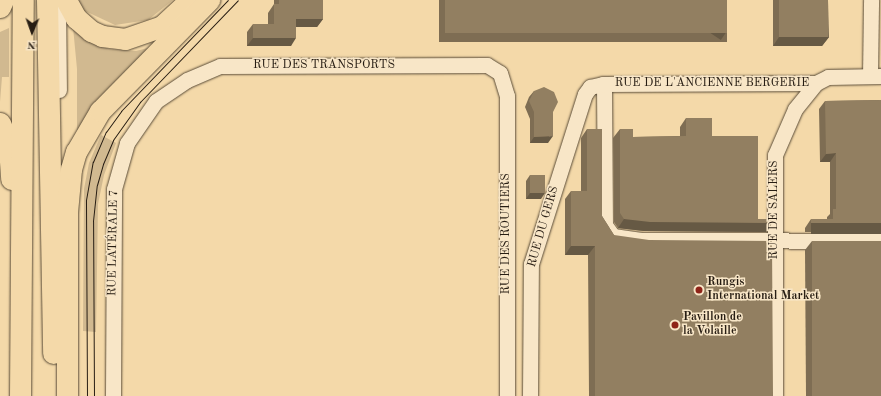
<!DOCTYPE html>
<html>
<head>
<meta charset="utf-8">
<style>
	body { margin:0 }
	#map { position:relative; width:881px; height:396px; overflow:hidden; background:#f4d9a9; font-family:"Old Standard TT",serif }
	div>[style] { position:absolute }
	.green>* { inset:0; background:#d1b990 }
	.roads { filter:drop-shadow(0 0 1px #5a4c38) drop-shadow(0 0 1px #5a4c38) }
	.minor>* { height:15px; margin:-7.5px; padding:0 7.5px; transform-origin:7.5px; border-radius:7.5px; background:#f8e6c7 }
	.highway>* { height:21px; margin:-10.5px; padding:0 10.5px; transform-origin:10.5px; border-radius:10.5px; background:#f4d9a9 }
	.tram>* { height:1px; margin:-0.5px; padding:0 0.5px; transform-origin:0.5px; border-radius:0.5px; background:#271d13 }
	.wall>* { inset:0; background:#7e6d53; transform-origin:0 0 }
	.shaded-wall>* { inset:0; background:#665944; transform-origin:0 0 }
	.building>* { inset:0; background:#927f61; transform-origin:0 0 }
	.dots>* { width:11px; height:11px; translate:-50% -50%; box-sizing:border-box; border:2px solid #f8e6c7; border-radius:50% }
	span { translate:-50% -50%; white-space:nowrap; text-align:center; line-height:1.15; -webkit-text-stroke:3px #f8e6c7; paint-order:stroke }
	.street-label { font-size:12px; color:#271d13 }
	.poi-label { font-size:12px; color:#271d13; font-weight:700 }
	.left { translate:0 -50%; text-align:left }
	.north { position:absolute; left:12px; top:12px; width:40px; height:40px; -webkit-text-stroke:3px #f8e6c7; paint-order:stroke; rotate:182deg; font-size:11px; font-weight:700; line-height:16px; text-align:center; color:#271d13 }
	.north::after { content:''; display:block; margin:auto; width:14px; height:18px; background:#271d13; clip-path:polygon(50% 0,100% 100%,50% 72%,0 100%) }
</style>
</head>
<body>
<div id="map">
	<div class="green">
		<i style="clip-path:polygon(78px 0,173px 0,148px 20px,115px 25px,83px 10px)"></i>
		<i style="clip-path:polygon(73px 27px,91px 42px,109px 49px,136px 51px,160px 45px,77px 136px,77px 69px)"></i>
		<i style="clip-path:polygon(9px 28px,9px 77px,2px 77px,0 102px,0 32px)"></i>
		<i style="clip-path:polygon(101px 135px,116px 143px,104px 175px,98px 204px,96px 332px,83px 331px,84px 189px,89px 163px)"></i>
	</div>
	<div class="roads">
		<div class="minor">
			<i style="left:58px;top:0;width:90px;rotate:89.4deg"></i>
			<i style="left:870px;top:76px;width:76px;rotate:-89.2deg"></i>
			<i style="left:604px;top:84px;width:141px;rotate:89.6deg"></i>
			<i style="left:605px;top:225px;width:14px;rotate:54deg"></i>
			<i style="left:613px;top:236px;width:30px;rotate:8deg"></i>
			<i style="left:643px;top:240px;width:238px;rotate:0.2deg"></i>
			<i style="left:113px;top:396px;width:207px;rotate:-89.7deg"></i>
			<i style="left:114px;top:189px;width:48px;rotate:-74.2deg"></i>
			<i style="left:127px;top:143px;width:51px;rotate:-55.4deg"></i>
			<i style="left:156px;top:101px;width:37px;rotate:-34deg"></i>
			<i style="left:187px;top:80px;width:36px;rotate:-23deg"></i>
			<i style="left:220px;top:66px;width:267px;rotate:-0.2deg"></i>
			<i style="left:487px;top:65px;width:15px;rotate:32deg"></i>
			<i style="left:500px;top:73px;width:24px;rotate:73deg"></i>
			<i style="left:507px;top:96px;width:300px;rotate:90deg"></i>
			<i style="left:530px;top:396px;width:132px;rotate:-89.6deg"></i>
			<i style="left:531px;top:264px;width:178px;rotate:-72.4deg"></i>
			<i style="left:585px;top:94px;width:9px;rotate:-54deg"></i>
			<i style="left:590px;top:87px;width:13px;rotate:-13deg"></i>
			<i style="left:603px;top:84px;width:213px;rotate:-0.3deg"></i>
			<i style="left:816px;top:83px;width:13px;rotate:-27deg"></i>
			<i style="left:828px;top:77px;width:53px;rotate:-1.1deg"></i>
			<i style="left:775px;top:396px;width:241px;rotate:-90deg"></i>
			<i style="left:775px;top:155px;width:50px;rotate:-66.5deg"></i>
			<i style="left:795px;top:109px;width:33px;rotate:-51deg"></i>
		</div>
		<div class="highway">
			<i style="left:47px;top:0;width:353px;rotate:89deg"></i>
			<i style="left:66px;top:0;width:21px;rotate:61deg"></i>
			<i style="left:76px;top:18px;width:20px;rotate:41deg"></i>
			<i style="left:91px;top:31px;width:12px;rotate:24deg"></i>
			<i style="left:102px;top:36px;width:23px;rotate:7deg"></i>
			<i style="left:125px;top:39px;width:39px;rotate:-19deg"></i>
			<i style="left:162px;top:26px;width:35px;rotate:-43deg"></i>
			<i style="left:0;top:7px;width:8px;rotate:-67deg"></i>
			<i style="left:0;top:123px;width:26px;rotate:69deg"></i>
			<i style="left:9px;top:147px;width:32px;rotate:86deg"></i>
			<i style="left:20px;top:396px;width:396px;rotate:-89.6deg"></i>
			<i style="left:67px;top:396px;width:184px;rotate:-90deg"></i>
			<i style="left:67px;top:212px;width:43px;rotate:-84.7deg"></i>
			<i style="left:71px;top:169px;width:18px;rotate:-74deg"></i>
			<i style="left:76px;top:152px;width:48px;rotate:-59.7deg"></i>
			<i style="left:100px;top:111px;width:156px;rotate:-45.5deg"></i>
		</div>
	</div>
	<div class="tram">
		<i style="left:87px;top:396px;width:196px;rotate:-90.3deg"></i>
		<i style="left:86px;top:200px;width:39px;rotate:-80deg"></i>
		<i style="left:93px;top:162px;width:33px;rotate:-67deg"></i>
		<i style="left:106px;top:132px;width:26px;rotate:-54deg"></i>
		<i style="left:121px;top:111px;width:154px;rotate:-46.1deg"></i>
		<i style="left:94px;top:396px;width:175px;rotate:-90.3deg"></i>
		<i style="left:93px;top:221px;width:36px;rotate:-84deg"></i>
		<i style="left:97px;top:185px;width:22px;rotate:-74deg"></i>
		<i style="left:103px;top:164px;width:26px;rotate:-67deg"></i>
		<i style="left:113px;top:140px;width:47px;rotate:-54.6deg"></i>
		<i style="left:140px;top:102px;width:141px;rotate:-46.1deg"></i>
	</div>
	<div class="wall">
		<i style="clip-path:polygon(274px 0,323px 0,323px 19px,317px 27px,296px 27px,291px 46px,247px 46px,247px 32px,253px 24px,268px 24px,268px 13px,274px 4px)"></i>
		<i style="left:439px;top:0;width:288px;height:42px"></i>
		<i style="clip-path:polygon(773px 0,828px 0,829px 37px,822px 46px,773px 46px)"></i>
		<i style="clip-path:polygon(534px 91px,553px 112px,548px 143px,530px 143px,530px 119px,525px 107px,529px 97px)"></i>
		<i style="clip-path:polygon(881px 100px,881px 232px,805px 232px,805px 228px,811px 219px,827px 219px,827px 217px,830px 214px,830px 162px,820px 162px,819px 109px,825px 101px)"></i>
		<i style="clip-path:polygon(686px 118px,712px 136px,758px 219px,772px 223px,766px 232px,644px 231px,618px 228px,614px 222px,613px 138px,620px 129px,633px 137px,680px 136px,680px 127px)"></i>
		<i style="clip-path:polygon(587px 129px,602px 216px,614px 235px,773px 396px,589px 396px,588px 255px,565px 255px,565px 199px,571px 191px,581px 191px,581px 138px)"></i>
		<i style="clip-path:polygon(530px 175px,541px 199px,526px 199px,526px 181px)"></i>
		<i style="clip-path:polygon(812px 241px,881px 396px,806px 396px,805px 250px)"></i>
	</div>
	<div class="shaded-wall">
		<i style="clip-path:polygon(296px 19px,323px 19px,317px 27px,290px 27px)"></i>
		<i style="left:727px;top:31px;width:11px;height:282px;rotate:124deg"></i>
		<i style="clip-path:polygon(779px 37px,829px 37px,822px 46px,773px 46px)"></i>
		<i style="clip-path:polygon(253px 38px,296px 38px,291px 46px,247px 46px)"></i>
		<i style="clip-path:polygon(553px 136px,548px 143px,530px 143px,534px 137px)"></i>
		<i style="clip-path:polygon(836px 153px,830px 162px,820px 162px,826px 154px)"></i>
		<i style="clip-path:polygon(530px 193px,545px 193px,541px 199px,526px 199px)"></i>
		<i style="clip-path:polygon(624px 219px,772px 223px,766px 232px,644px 231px,618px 228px)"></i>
		<i style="left:811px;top:223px;width:70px;height:11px"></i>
		<i style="clip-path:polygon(571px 246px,595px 246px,588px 255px,565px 255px)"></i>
	</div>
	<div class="building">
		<i style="clip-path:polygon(279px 0,323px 0,323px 19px,296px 19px,296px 38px,253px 38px,253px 24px,274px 24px,274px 4px,279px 4px)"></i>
		<i style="left:445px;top:0;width:282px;height:33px"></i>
		<i style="left:779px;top:0;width:49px;height:37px"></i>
		<i style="clip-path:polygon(544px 87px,554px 92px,558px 102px,553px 112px,553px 136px,534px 137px,534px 112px,529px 101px,534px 91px)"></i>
		<i style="clip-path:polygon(881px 100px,881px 223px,811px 223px,811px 219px,833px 219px,833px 209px,836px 209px,836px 153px,826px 154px,825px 101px)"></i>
		<i style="clip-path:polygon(686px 118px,712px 118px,712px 136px,758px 136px,758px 219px,772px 219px,772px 223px,650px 222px,624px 219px,620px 213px,620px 129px,633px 129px,633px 137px,686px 136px)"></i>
		<i style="clip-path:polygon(587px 129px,602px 129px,602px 216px,614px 235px,649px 240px,772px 241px,773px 396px,595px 396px,595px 246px,571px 246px,571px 191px,587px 191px)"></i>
		<i style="left:530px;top:175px;width:15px;height:18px"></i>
		<i style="left:812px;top:241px;width:69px;height:155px"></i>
	</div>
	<div class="dots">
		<i style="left:699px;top:290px;background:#8f2418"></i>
		<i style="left:675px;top:325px;background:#8f2418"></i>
	</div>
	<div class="street-label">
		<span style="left:324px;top:66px">RUE DES TRANSPORTS</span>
		<span style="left:712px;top:84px">RUE DE L'ANCIENNE BERGERIE</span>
		<span style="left:775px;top:210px;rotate:-90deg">RUE DE SALERS</span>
		<span style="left:544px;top:227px;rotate:-74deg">RUE DU GERS</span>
		<span style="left:507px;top:234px;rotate:-90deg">RUE DES ROUTIERS</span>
		<span style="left:114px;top:243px;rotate:-89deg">RUE LATÉRALE 7</span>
	</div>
	<div class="poi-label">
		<span class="left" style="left:707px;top:290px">Rungis<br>International Market</span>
		<span class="left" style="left:683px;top:325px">Pavillon de<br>la Volaille</span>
	</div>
	<div class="north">N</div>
</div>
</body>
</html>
